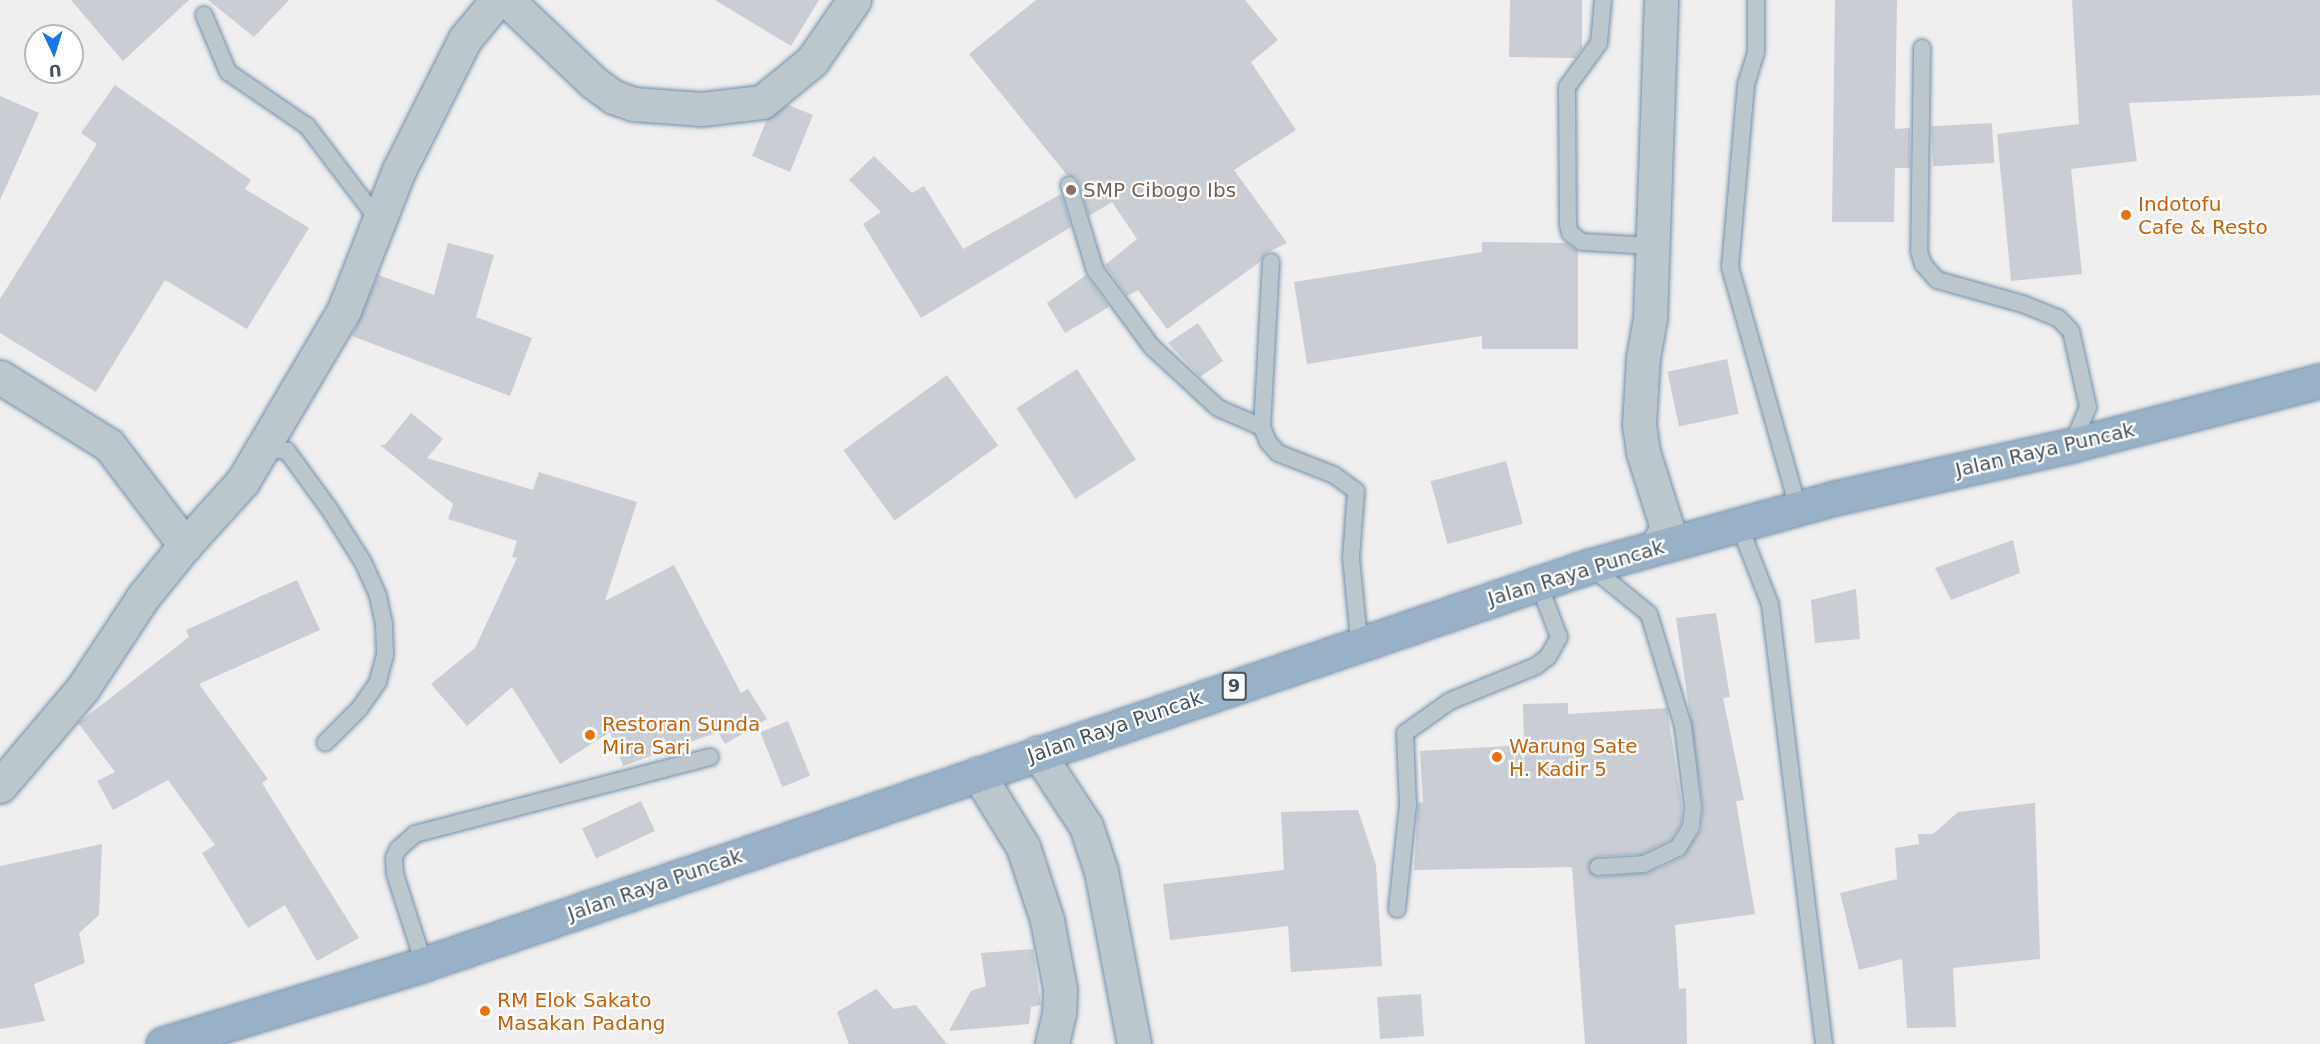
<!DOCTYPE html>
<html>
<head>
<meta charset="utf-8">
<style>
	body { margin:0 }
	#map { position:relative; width:2320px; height:1044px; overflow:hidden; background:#f0eeee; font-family:"DejaVu Sans",sans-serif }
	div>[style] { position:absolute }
	.building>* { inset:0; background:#cacdd3; transform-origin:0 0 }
	.roads { filter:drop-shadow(0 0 2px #6f8eaa) drop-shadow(0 0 2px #6f8eaa) }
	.service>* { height:16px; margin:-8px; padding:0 8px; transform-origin:8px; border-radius:8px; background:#bcc6cd }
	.minor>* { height:33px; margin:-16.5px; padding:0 16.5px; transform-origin:16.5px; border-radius:16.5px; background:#bcc6cd }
	.trunk>* { height:33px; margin:-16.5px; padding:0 16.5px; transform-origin:16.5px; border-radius:16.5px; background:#98b1c6 }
	.dots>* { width:16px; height:16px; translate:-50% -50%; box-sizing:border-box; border:3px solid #fff; border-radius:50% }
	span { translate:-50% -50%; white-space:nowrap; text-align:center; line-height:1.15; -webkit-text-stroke:4.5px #fff; paint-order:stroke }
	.shield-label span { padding:2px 4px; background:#fff; border:2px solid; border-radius:4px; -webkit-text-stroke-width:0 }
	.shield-label { font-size:18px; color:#46525b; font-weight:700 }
	.education-label { font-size:20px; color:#785e54 }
	.left { translate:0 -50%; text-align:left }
	.food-label { font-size:20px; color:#c56008 }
	.street-label { font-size:20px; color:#46525b }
	.north { position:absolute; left:24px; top:24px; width:60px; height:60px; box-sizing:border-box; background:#fff; border:2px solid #b5babd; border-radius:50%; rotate:176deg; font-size:16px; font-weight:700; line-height:24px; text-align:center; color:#46525b }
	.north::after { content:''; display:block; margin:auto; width:21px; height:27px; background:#1679e2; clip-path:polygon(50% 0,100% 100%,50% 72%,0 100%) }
</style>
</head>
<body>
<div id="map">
	<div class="building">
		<i style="clip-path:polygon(71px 0,189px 0,123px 61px)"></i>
		<i style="clip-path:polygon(208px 0,289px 0,254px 37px)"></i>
		<i style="clip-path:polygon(715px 0,819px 0,791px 46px)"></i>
		<i style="clip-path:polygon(1036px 0,1245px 0,1278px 40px,1251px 62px,1296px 130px,1234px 170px,1287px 243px,1266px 253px,1260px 262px,1167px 329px,1138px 290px,1127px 296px,1105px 265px,1137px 239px,1112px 202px,1089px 216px,1077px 178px,1067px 175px,969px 54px)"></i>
		<i style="clip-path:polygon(1510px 0,1582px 0,1582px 49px,1575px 58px,1509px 57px)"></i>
		<i style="clip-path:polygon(1835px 0,1897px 0,1895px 129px,1910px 128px,1910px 168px,1895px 168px,1894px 222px,1832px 222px)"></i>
		<i style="clip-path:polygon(2072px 0,2320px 0,2320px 95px,2129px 103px,2137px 161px,2071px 169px,2082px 274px,2011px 281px,1997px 134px,2079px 124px)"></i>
		<i style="clip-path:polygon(115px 85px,251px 180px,245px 189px,309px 228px,247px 329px,165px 280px,96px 392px,0 333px,0 299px,97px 144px,81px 133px)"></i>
		<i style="clip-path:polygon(0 96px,39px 113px,0 200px)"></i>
		<i style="clip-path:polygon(788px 105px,813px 115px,790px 172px,752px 156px,767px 119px)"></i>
		<i style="left:1992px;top:123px;width:40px;height:61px;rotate:87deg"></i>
		<i style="clip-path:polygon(874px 156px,912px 193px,924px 186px,963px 249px,1061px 194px,1071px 227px,921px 318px,863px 224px,881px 212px,849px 180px)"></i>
		<i style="clip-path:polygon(1482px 242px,1566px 243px,1578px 251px,1578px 349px,1482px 349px,1482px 336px,1307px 364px,1294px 282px,1482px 252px)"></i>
		<i style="clip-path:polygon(448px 243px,494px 255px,476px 317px,532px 338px,510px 396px,352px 336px,378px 275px,434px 295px)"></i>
		<i style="clip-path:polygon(1086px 275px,1109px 307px,1065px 333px,1047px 303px)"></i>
		<i style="clip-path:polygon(1198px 323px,1223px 361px,1200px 377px,1168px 343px)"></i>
		<i style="left:1727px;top:359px;width:56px;height:61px;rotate:78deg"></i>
		<i style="left:1077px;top:369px;width:108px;height:72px;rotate:57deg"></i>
		<i style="left:947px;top:375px;width:87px;height:128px;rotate:54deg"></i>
		<i style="clip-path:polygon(411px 413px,443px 439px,427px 458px,533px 490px,539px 472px,637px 502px,605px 601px,674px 565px,741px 693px,748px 689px,767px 719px,725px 744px,718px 732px,623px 766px,610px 732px,560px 764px,512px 687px,467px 726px,431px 684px,475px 648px,517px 558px,512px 557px,517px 541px,448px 519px,453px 504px,380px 445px,385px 445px)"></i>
		<i style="left:1506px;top:461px;width:65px;height:78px;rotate:75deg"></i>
		<i style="clip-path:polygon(2013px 540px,2020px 573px,1951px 600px,1935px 568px)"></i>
		<i style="clip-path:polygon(297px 580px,320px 630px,199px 684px,268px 779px,262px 783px,359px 938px,317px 961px,285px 905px,248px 928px,202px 853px,215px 845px,168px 780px,113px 810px,97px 781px,115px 772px,78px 723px,189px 637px,186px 630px)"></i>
		<i style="clip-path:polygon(1856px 589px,1860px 639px,1815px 643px,1811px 600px)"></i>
		<i style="clip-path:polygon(1716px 613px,1730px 697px,1723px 698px,1744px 800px,1736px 801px,1755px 914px,1675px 925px,1679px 989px,1686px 988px,1687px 1044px,1585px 1044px,1572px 867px,1414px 870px,1418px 803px,1423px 802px,1420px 751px,1524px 745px,1523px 704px,1568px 703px,1568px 714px,1667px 708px,1682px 807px,1681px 824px,1671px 840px,1641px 854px,1597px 857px,1588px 867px,1598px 877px,1648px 873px,1683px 857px,1701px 829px,1703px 806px,1676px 618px)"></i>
		<i style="left:788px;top:721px;width:59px;height:30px;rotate:68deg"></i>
		<i style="left:641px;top:801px;width:33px;height:65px;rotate:65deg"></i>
		<i style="clip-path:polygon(2035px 803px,2040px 959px,1953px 968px,1956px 1027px,1907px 1028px,1902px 959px,1859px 970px,1840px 893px,1897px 879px,1895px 848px,1919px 844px,1918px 834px,1933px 834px,1958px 812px)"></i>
		<i style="clip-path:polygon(1358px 810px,1376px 865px,1382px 966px,1291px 972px,1288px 926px,1170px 940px,1163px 884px,1284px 870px,1281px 812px)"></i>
		<i style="clip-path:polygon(102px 844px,99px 915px,79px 933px,85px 963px,34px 984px,45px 1021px,0 1029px,0 866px)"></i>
		<i style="clip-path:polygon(1033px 949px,1041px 1005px,1031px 1007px,1029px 1024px,949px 1031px,971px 991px,986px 986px,981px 953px)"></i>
		<i style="clip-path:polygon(876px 989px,894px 1009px,916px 1005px,947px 1044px,849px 1044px,837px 1012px)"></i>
		<i style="left:1421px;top:994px;width:42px;height:44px;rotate:86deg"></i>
	</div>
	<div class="roads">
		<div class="service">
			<i style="left:1603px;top:0;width:43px;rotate:95.3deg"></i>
			<i style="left:1599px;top:43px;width:54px;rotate:126deg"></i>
			<i style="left:1567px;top:87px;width:137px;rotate:89.6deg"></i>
			<i style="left:1568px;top:224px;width:9px;rotate:77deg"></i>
			<i style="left:1570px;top:233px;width:15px;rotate:37deg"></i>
			<i style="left:1582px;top:242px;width:71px;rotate:3.2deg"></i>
			<i style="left:1756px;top:0;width:52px;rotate:90deg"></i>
			<i style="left:1756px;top:52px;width:34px;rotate:107deg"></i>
			<i style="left:1746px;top:85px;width:183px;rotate:95deg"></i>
			<i style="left:1730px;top:267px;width:250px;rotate:74.2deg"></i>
			<i style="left:204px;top:15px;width:62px;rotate:67.2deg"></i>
			<i style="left:228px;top:72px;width:96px;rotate:34.4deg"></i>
			<i style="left:307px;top:126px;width:121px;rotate:52.8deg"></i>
			<i style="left:1922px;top:48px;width:203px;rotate:90.8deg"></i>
			<i style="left:1919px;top:251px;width:14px;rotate:73deg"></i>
			<i style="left:1923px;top:264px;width:21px;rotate:49deg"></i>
			<i style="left:1937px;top:280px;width:89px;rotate:15.6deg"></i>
			<i style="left:2023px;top:304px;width:38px;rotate:22deg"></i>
			<i style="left:2058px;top:318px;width:18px;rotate:45deg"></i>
			<i style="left:2071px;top:331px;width:78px;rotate:77.4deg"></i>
			<i style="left:2088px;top:407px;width:41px;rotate:112.8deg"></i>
			<i style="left:1069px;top:185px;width:89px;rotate:73deg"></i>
			<i style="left:1095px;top:270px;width:96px;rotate:53.5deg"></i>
			<i style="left:1152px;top:347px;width:90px;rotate:42.7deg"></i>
			<i style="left:1218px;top:408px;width:48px;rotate:23.4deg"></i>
			<i style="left:1271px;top:262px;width:165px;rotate:93.1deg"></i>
			<i style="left:1262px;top:427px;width:16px;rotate:68deg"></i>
			<i style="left:1268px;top:442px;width:15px;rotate:48deg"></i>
			<i style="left:1278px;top:453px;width:60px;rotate:21.4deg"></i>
			<i style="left:1334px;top:475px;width:27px;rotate:36deg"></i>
			<i style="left:1356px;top:491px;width:67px;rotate:94.3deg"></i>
			<i style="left:1351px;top:558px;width:81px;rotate:84.4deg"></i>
			<i style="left:1359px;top:639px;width:11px;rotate:146deg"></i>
			<i style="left:264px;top:448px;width:23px;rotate:7deg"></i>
			<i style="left:287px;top:451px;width:73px;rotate:53.9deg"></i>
			<i style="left:330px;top:510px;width:62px;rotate:57.6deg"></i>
			<i style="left:363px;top:562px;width:37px;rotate:66deg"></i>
			<i style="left:378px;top:596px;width:29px;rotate:78deg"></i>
			<i style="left:384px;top:624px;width:31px;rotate:88deg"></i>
			<i style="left:385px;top:655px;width:28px;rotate:105deg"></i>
			<i style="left:378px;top:682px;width:32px;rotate:125deg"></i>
			<i style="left:360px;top:708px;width:49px;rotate:135deg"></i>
			<i style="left:1739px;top:525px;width:85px;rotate:68.6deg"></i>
			<i style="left:1770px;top:604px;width:443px;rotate:83deg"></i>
			<i style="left:1590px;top:566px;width:76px;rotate:39.1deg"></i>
			<i style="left:1649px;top:614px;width:117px;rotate:73.1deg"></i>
			<i style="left:1683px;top:726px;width:82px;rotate:83deg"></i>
			<i style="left:1693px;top:807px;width:20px;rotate:96deg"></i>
			<i style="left:1691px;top:827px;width:25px;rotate:122deg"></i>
			<i style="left:1678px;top:848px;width:38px;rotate:155deg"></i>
			<i style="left:1644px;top:864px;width:46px;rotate:176.3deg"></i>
			<i style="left:1397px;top:909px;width:105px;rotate:-84deg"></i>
			<i style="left:1408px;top:805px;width:72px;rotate:-92.4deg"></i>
			<i style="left:1405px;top:733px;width:55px;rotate:-35.4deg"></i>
			<i style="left:1450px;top:701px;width:93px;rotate:-22.1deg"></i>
			<i style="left:1536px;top:666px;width:15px;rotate:-37deg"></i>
			<i style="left:1548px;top:657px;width:23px;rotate:-61deg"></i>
			<i style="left:1559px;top:637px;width:59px;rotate:-110.9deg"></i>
			<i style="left:424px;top:964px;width:95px;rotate:-107.9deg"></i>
			<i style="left:395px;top:874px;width:16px;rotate:-94deg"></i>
			<i style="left:394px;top:858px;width:10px;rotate:-66deg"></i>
			<i style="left:398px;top:849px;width:23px;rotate:-41deg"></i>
			<i style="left:415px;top:834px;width:305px;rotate:-14.6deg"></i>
		</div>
		<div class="minor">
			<i style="left:507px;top:0;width:119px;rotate:43.6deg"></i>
			<i style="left:593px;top:82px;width:26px;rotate:36deg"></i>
			<i style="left:614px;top:97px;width:20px;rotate:20deg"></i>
			<i style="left:633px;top:104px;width:69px;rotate:4.1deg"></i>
			<i style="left:702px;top:109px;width:60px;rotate:-6.7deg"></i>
			<i style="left:762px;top:102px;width:65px;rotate:-39.4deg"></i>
			<i style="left:812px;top:61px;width:74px;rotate:-55.5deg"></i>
			<i style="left:0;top:377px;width:128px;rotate:32deg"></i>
			<i style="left:109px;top:445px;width:126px;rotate:52.8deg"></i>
			<i style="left:1656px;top:547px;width:22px;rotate:-60deg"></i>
			<i style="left:1667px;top:528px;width:80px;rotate:-107.5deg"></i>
			<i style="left:1643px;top:452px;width:27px;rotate:-98deg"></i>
			<i style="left:1639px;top:425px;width:67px;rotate:-86.6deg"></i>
			<i style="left:1643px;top:358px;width:41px;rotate:-80.1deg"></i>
			<i style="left:1650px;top:318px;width:318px;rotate:-88deg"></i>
			<i style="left:1038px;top:753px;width:87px;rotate:56.7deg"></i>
			<i style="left:1086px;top:826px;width:47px;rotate:71.6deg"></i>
			<i style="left:1101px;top:871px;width:176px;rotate:79.2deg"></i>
			<i style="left:978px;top:774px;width:86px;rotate:58.3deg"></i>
			<i style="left:1023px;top:847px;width:77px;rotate:71.8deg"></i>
			<i style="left:1047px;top:920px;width:70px;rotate:79.3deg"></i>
			<i style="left:1060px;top:989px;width:24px;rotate:92deg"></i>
			<i style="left:1059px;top:1013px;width:32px;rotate:103deg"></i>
			<i style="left:0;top:786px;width:128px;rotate:-49.7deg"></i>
			<i style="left:83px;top:688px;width:109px;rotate:-56.6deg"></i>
			<i style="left:143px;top:597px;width:67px;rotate:-51.1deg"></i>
			<i style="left:185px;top:545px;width:86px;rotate:-47.8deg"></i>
			<i style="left:243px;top:481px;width:199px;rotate:-59.4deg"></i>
			<i style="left:344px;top:310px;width:150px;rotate:-68.6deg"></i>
			<i style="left:399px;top:170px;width:147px;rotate:-63.3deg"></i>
			<i style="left:465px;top:39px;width:50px;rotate:-50.6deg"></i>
		</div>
		<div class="trunk">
			<i style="left:163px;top:1044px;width:273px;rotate:-17deg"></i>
			<i style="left:424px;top:964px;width:1232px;rotate:-18.85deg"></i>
			<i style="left:1590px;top:566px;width:254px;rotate:-15.5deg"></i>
			<i style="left:1835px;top:498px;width:243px;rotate:-12.6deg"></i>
			<i style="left:2072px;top:445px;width:256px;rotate:-14.5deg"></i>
		</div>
	</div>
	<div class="dots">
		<i style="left:1071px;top:190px;background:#8d6e63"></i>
		<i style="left:2126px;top:215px;background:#e8710a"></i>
		<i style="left:590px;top:735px;background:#e8710a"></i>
		<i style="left:1497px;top:757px;background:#e8710a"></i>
		<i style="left:485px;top:1011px;background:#e8710a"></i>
	</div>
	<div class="shield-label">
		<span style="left:1234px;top:686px">9</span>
	</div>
	<div class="education-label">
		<span class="left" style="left:1083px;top:190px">SMP Cibogo Ibs</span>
	</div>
	<div class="food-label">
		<span class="left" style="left:2138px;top:216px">Indotofu<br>Cafe &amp; Resto</span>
		<span class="left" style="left:602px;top:736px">Restoran Sunda<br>Mira Sari</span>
		<span class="left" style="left:1509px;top:758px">Warung Sate<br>H. Kadir 5</span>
		<span class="left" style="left:497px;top:1012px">RM Elok Sakato<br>Masakan Padang</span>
	</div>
	<div class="street-label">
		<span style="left:2045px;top:450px;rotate:-13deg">Jalan Raya Puncak</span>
		<span style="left:1576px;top:573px;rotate:-17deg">Jalan Raya Puncak</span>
		<span style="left:1115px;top:727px;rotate:-19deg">Jalan Raya Puncak</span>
		<span style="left:655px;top:885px;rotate:-19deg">Jalan Raya Puncak</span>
	</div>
	<div class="north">U</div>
</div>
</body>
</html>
